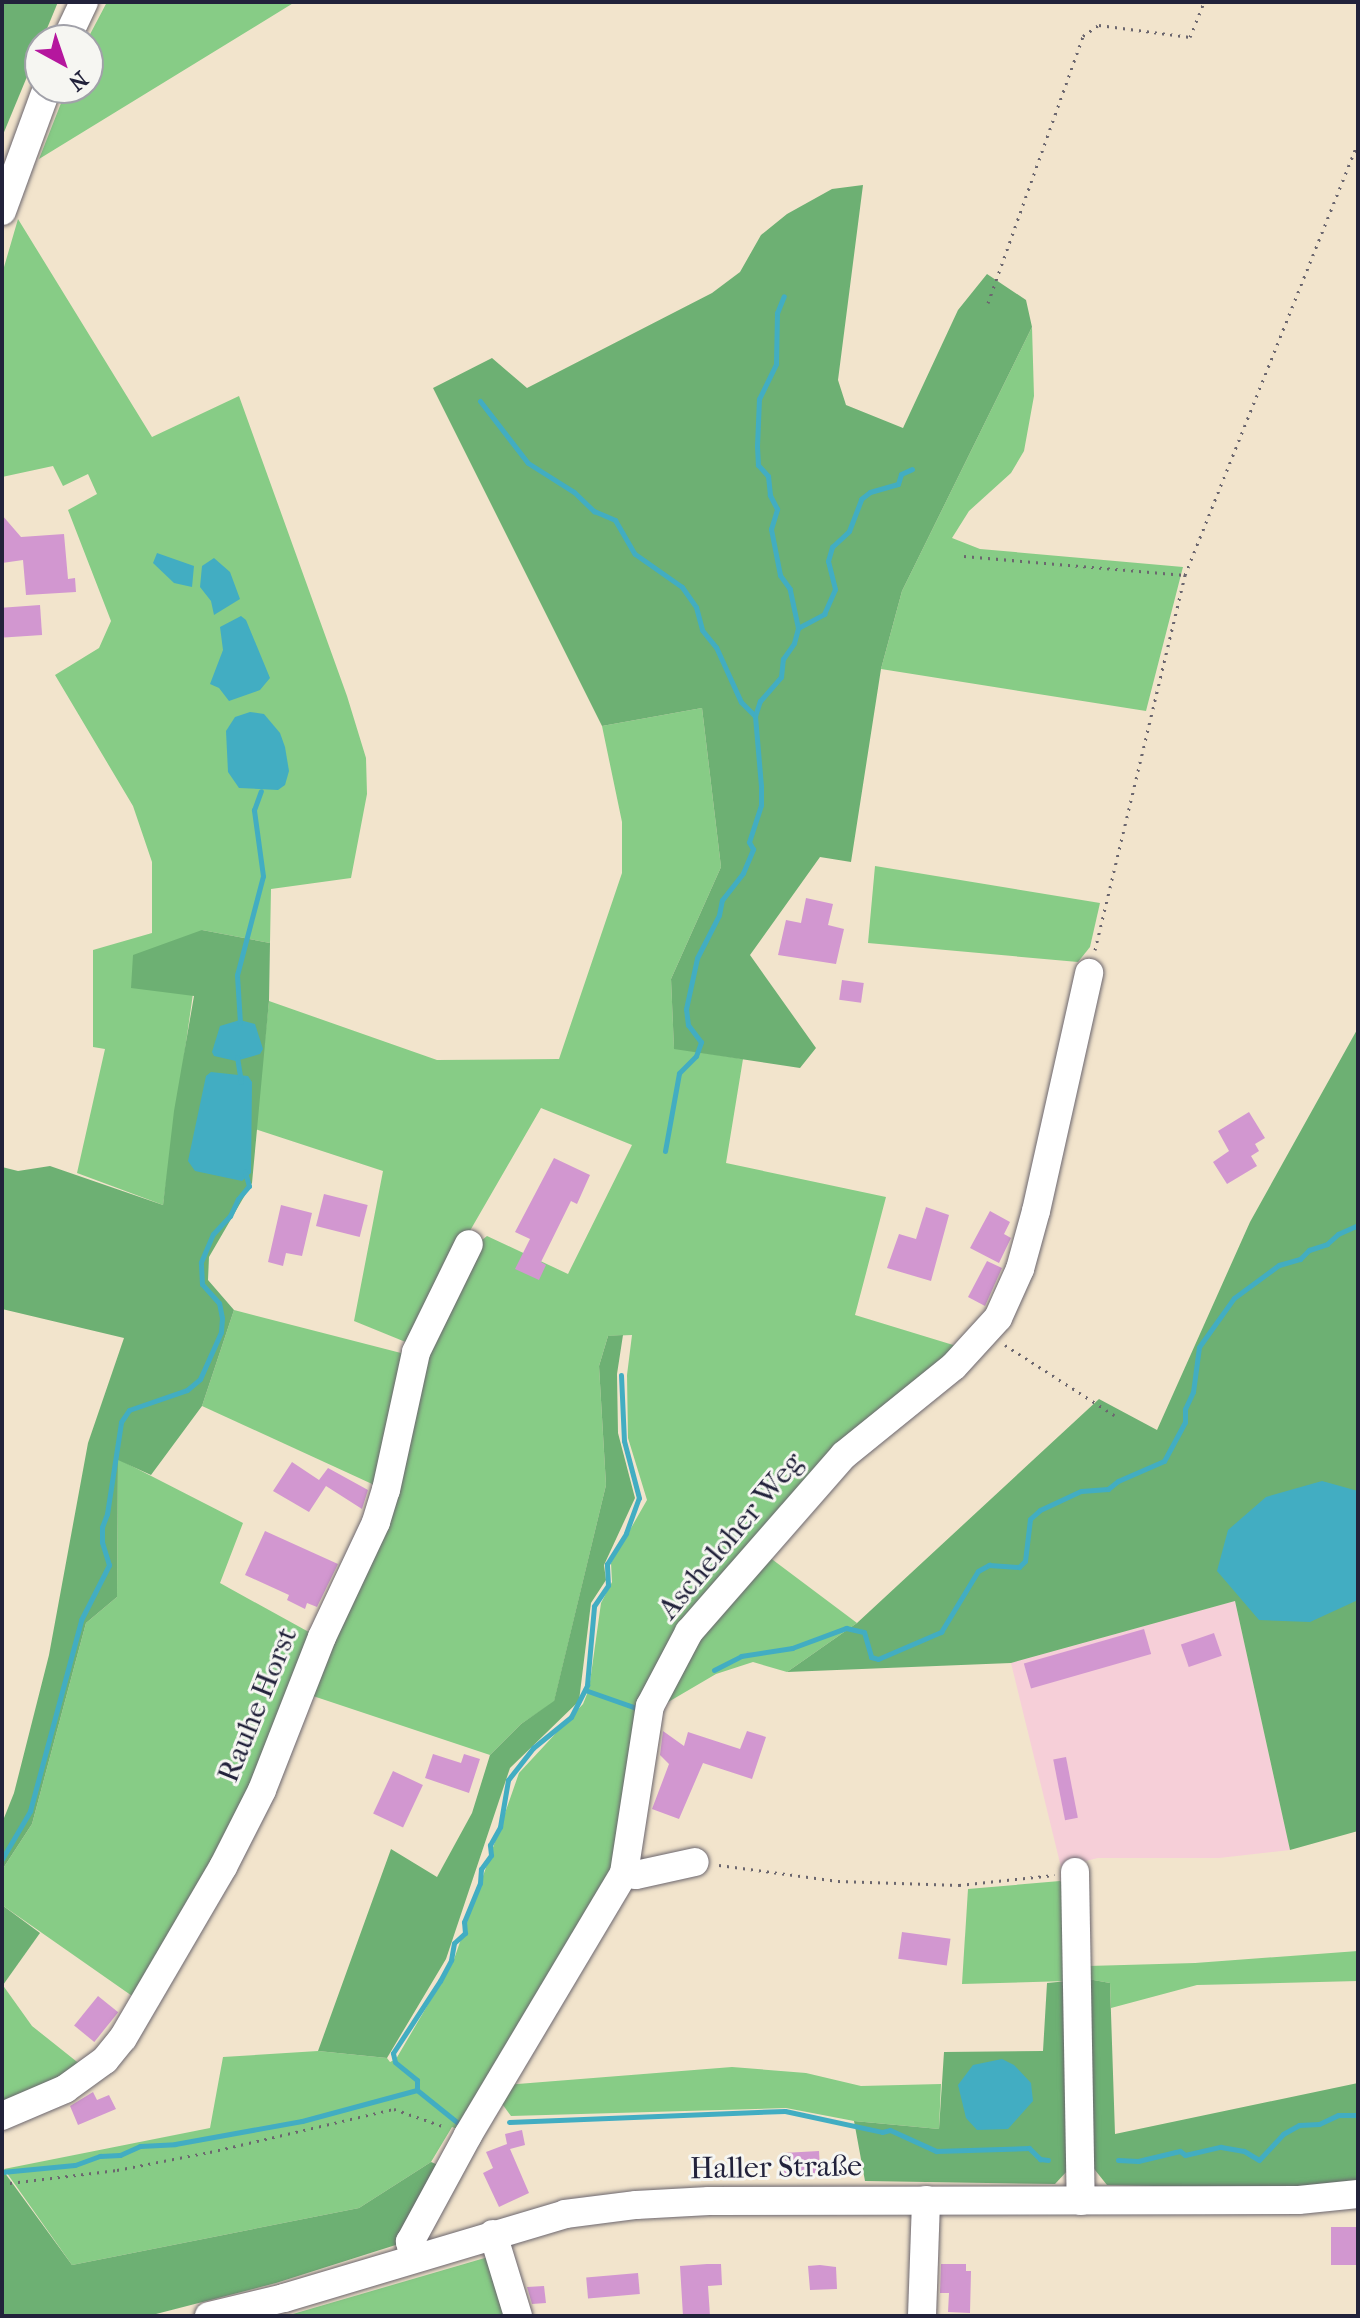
<!DOCTYPE html>
<html>
<head>
<meta charset="utf-8">
<style>
	body { margin:0 }
	#map { position:relative; width:1360px; height:2318px; overflow:hidden; background:#f2e4cc; font-family:"IM FELL French Canon",serif }
	div>[style] { position:absolute }
	.built>* { inset:0; background:#f6cfd8 }
	.green>* { inset:0; background:#87cc86 }
	.forest>* { inset:0; background:#6db073 }
	.water>* { inset:0; background:#42adc2 }
	.stream>* { height:5px; margin:-2.5px; padding:0 2.5px; transform-origin:2.5px; border-radius:2.5px; background:#42adc2 }
	.building>* { inset:0; background:#d297d0; transform-origin:0 0 }
	.path>* { height:3px; margin-top:-1.5px; transform-origin:0; background:repeating-linear-gradient(90deg,#6b666e 0 2px,transparent 0 8px) }
	.roads { filter:drop-shadow(0 0 2px #6b666e) drop-shadow(0 0 2px #6b666e) }
	.minor>* { height:28px; margin:-14px; padding:0 14px; transform-origin:14px; border-radius:14px; background:#fff }
	span { translate:-50% -50%; white-space:nowrap; text-align:center; line-height:1.15; -webkit-text-stroke:6px #f6f6f2; paint-order:stroke }
	.street-label { font-size:30px; color:#22223b }
	.frame { position:absolute; inset:0; border:4px solid #22223b; pointer-events:none }
	.north { position:absolute; left:24px; top:24px; width:80px; height:80px; box-sizing:border-box; background:#f6f6f2; border:2px solid #a1a1a9; border-radius:50%; rotate:140deg; font-size:22px; font-weight:700; line-height:32px; text-align:center; color:#22223b }
	.north::after { content:''; display:block; margin:auto; width:28px; height:36px; background:#b5179e; clip-path:polygon(50% 0,100% 100%,50% 72%,0 100%) }
</style>
</head>
<body>
<div id="map">
	<div class="built">
		<i style="clip-path:polygon(1235px 1601px,1290px 1850px,1219px 1858px,1098px 1858px,1061px 1867px,1011px 1663px)"></i>
	</div>
	<div class="green">
		<i style="clip-path:polygon(107px 2px,295px 2px,39px 159px,67px 88px,88px 88px,87px 40px)"></i>
		<i style="clip-path:polygon(18px 219px,152px 437px,239px 396px,347px 696px,366px 758px,367px 794px,351px 878px,271px 889px,270px 943px,202px 930px,163px 1205px,77px 1173px,105px 1049px,93px 1047px,93px 950px,152px 933px,152px 862px,133px 806px,55px 675px,99px 648px,111px 621px,68px 510px,97px 494px,88px 474px,63px 486px,53px 466px,2px 477px,2px 274px)"></i>
		<i style="clip-path:polygon(1032px 327px,1034px 396px,1024px 451px,1011px 473px,969px 511px,952px 538px,980px 549px,1183px 567px,1146px 711px,881px 669px,902px 591px)"></i>
		<i style="clip-path:polygon(702px 708px,721px 867px,671px 979px,674px 1048px,743px 1059px,726px 1163px,886px 1197px,855px 1315px,963px 1348px,684px 1628px,621px 1852px,463px 2131px,452px 2127px,431px 2162px,359px 2208px,72px 2265px,4px 2169px,210px 2128px,223px 2057px,318px 2051px,387px 2058px,390px 2062px,396px 2059px,453px 1962px,519px 1773px,583px 1704px,589px 1689px,601px 1603px,612px 1582px,611px 1563px,647px 1500px,628px 1438px,627px 1375px,632px 1335px,608px 1336px,599px 1366px,606px 1485px,554px 1702px,521px 1724px,490px 1755px,307px 1694px,431px 1334px,476px 1245px,487px 1236px,568px 1274px,632px 1145px,541px 1108px,471px 1229px,416px 1340px,408px 1343px,354px 1321px,383px 1171px,255px 1129px,269px 1001px,437px 1060px,559px 1059px,622px 873px,622px 822px,602px 726px)"></i>
		<i style="clip-path:polygon(875px 866px,1100px 903px,1090px 947px,1078px 962px,868px 943px)"></i>
		<i style="clip-path:polygon(234px 1310px,401px 1353px,408px 1366px,383px 1489px,202px 1406px)"></i>
		<i style="clip-path:polygon(118px 1459px,243px 1523px,220px 1583px,316px 1636px,257px 1787px,135px 1998px,2px 1905px,2px 1870px,32px 1824px,86px 1623px,117px 1597px)"></i>
		<i style="clip-path:polygon(765px 1554px,857px 1623px,787px 1672px,753px 1662px,716px 1674px,658px 1708px,696px 1636px)"></i>
		<i style="clip-path:polygon(1060px 1881px,1066px 1886px,1068px 1981px,962px 1984px,968px 1889px)"></i>
		<i style="clip-path:polygon(1358px 1951px,1358px 1981px,1197px 1985px,1111px 2008px,1110px 1983px,1088px 1979px,1088px 1966px,1195px 1963px)"></i>
		<i style="clip-path:polygon(2px 1984px,32px 2026px,86px 2069px,2px 2109px)"></i>
		<i style="clip-path:polygon(732px 2067px,806px 2073px,861px 2086px,941px 2084px,939px 2129px,854px 2121px,786px 2108px,511px 2116px,503px 2105px,493px 2105px,505px 2085px)"></i>
		<i style="clip-path:polygon(495px 2255px,515px 2316px,286px 2316px)"></i>
	</div>
	<div class="forest">
		<i style="clip-path:polygon(2px 2px,58px 2px,2px 137px)"></i>
		<i style="clip-path:polygon(863px 185px,838px 380px,846px 405px,903px 428px,958px 310px,987px 274px,1026px 300px,1032px 327px,902px 591px,881px 669px,851px 862px,820px 857px,750px 955px,816px 1048px,800px 1068px,674px 1049px,671px 979px,721px 867px,702px 708px,602px 726px,433px 388px,492px 358px,527px 388px,712px 293px,740px 272px,761px 235px,787px 214px,832px 189px)"></i>
		<i style="clip-path:polygon(202px 930px,270px 943px,269px 1001px,252px 1183px,209px 1257px,208px 1280px,234px 1310px,202px 1406px,151px 1475px,118px 1460px,117px 1597px,86px 1623px,32px 1824px,2px 1870px,2px 1823px,14px 1793px,49px 1655px,88px 1443px,124px 1338px,2px 1309px,2px 1167px,18px 1171px,50px 1166px,163px 1205px,174px 1111px,194px 996px,131px 988px,133px 955px)"></i>
		<i style="clip-path:polygon(1358px 1028px,1358px 1831px,1290px 1850px,1235px 1601px,1011px 1663px,787px 1672px,857px 1623px,1099px 1399px,1157px 1430px,1250px 1222px)"></i>
		<i style="clip-path:polygon(623px 1335px,617px 1374px,618px 1433px,635px 1498px,604px 1565px,606px 1580px,591px 1603px,579px 1701px,510px 1768px,446px 1959px,387px 2058px,318px 2051px,391px 1849px,437px 1877px,472px 1813px,490px 1755px,521px 1724px,554px 1701px,606px 1485px,599px 1366px,608px 1336px)"></i>
		<i style="clip-path:polygon(2px 1905px,40px 1933px,3px 1985px,2px 1984px)"></i>
		<i style="clip-path:polygon(1088px 1979px,1110px 1983px,1115px 2134px,1358px 2083px,1358px 2181px,1301px 2189px,1107px 2185px,1091px 2165px)"></i>
		<i style="clip-path:polygon(1068px 1981px,1068px 2170px,1055px 2184px,865px 2181px,854px 2121px,939px 2129px,944px 2052px,1043px 2051px,1047px 1983px)"></i>
		<i style="clip-path:polygon(431px 2162px,443px 2167px,402px 2243px,276px 2283px,156px 2314px,2px 2316px,2px 2169px,72px 2265px,359px 2208px)"></i>
	</div>
	<div class="water">
		<i style="clip-path:polygon(157px 553px,194px 566px,192px 587px,174px 583px,153px 563px)"></i>
		<i style="clip-path:polygon(214px 558px,230px 572px,240px 599px,214px 615px,211px 601px,200px 587px,202px 566px)"></i>
		<i style="clip-path:polygon(241px 616px,246px 620px,270px 678px,260px 690px,229px 701px,219px 688px,210px 684px,223px 650px,220px 627px)"></i>
		<i style="clip-path:polygon(250px 712px,264px 714px,280px 733px,285px 747px,289px 771px,285px 785px,278px 790px,239px 788px,228px 772px,226px 731px,235px 717px)"></i>
		<i style="clip-path:polygon(240px 1020px,255px 1024px,263px 1049px,260px 1054px,236px 1061px,214px 1056px,212px 1052px,220px 1026px)"></i>
		<i style="clip-path:polygon(211px 1072px,248px 1076px,252px 1082px,251px 1173px,242px 1181px,195px 1171px,188px 1161px,206px 1076px)"></i>
		<i style="clip-path:polygon(1322px 1481px,1358px 1491px,1358px 1600px,1310px 1622px,1259px 1620px,1217px 1571px,1228px 1530px,1266px 1497px)"></i>
		<i style="clip-path:polygon(1002px 2059px,1014px 2065px,1031px 2083px,1033px 2101px,1008px 2129px,977px 2130px,966px 2118px,958px 2085px,973px 2065px)"></i>
	</div>
	<div class="stream">
		<i style="left:480px;top:401px;width:78px;rotate:52.3deg"></i>
		<i style="left:528px;top:463px;width:54px;rotate:32.2deg"></i>
		<i style="left:574px;top:492px;width:28px;rotate:44deg"></i>
		<i style="left:594px;top:511px;width:23px;rotate:23deg"></i>
		<i style="left:615px;top:520px;width:39px;rotate:60deg"></i>
		<i style="left:635px;top:554px;width:57px;rotate:35.1deg"></i>
		<i style="left:682px;top:587px;width:24px;rotate:55deg"></i>
		<i style="left:696px;top:607px;width:24px;rotate:75deg"></i>
		<i style="left:702px;top:630px;width:22px;rotate:51deg"></i>
		<i style="left:716px;top:647px;width:60px;rotate:65.6deg"></i>
		<i style="left:741px;top:702px;width:20px;rotate:45deg"></i>
		<i style="left:798px;top:628px;width:30px;rotate:-28deg"></i>
		<i style="left:824px;top:614px;width:27px;rotate:-66deg"></i>
		<i style="left:835px;top:589px;width:29px;rotate:-104deg"></i>
		<i style="left:828px;top:561px;width:15px;rotate:-74deg"></i>
		<i style="left:832px;top:547px;width:23px;rotate:-43deg"></i>
		<i style="left:849px;top:531px;width:34px;rotate:-69deg"></i>
		<i style="left:861px;top:499px;width:11px;rotate:-38deg"></i>
		<i style="left:870px;top:492px;width:29px;rotate:-16deg"></i>
		<i style="left:898px;top:484px;width:10px;rotate:-73deg"></i>
		<i style="left:901px;top:474px;width:12px;rotate:-24deg"></i>
		<i style="left:240px;top:1023px;width:48px;rotate:-93.6deg"></i>
		<i style="left:237px;top:975px;width:102px;rotate:-75.3deg"></i>
		<i style="left:263px;top:876px;width:67px;rotate:-97.8deg"></i>
		<i style="left:254px;top:810px;width:20px;rotate:-70deg"></i>
		<i style="left:237px;top:1057px;width:25px;rotate:81deg"></i>
		<i style="left:665px;top:1151px;width:79px;rotate:-79.8deg"></i>
		<i style="left:679px;top:1073px;width:24px;rotate:-45deg"></i>
		<i style="left:696px;top:1056px;width:15px;rotate:-70deg"></i>
		<i style="left:701px;top:1042px;width:21px;rotate:-127deg"></i>
		<i style="left:688px;top:1025px;width:16px;rotate:-97deg"></i>
		<i style="left:686px;top:1009px;width:52px;rotate:-77.8deg"></i>
		<i style="left:697px;top:958px;width:48px;rotate:-62.9deg"></i>
		<i style="left:719px;top:915px;width:15px;rotate:-79deg"></i>
		<i style="left:722px;top:900px;width:34px;rotate:-52deg"></i>
		<i style="left:743px;top:873px;width:26px;rotate:-67deg"></i>
		<i style="left:753px;top:849px;width:8px;rotate:-120deg"></i>
		<i style="left:749px;top:842px;width:39px;rotate:-72deg"></i>
		<i style="left:761px;top:805px;width:19px;rotate:-90deg"></i>
		<i style="left:761px;top:786px;width:70px;rotate:-94.9deg"></i>
		<i style="left:755px;top:716px;width:16px;rotate:-72deg"></i>
		<i style="left:760px;top:701px;width:32px;rotate:-49deg"></i>
		<i style="left:781px;top:677px;width:18px;rotate:-84deg"></i>
		<i style="left:783px;top:659px;width:19px;rotate:-55deg"></i>
		<i style="left:794px;top:643px;width:16px;rotate:-75deg"></i>
		<i style="left:798px;top:628px;width:40px;rotate:-102deg"></i>
		<i style="left:790px;top:589px;width:17px;rotate:-126deg"></i>
		<i style="left:780px;top:575px;width:47px;rotate:-101.1deg"></i>
		<i style="left:771px;top:529px;width:21px;rotate:-73deg"></i>
		<i style="left:777px;top:509px;width:16px;rotate:-117deg"></i>
		<i style="left:770px;top:495px;width:19px;rotate:-96deg"></i>
		<i style="left:768px;top:476px;width:15px;rotate:-132deg"></i>
		<i style="left:758px;top:465px;width:19px;rotate:-93deg"></i>
		<i style="left:757px;top:446px;width:47px;rotate:-87.6deg"></i>
		<i style="left:759px;top:399px;width:39px;rotate:-64deg"></i>
		<i style="left:776px;top:364px;width:51px;rotate:-88.9deg"></i>
		<i style="left:777px;top:313px;width:18px;rotate:-68deg"></i>
		<i style="left:714px;top:1670px;width:30px;rotate:-27deg"></i>
		<i style="left:741px;top:1656px;width:52px;rotate:-8.9deg"></i>
		<i style="left:792px;top:1648px;width:58px;rotate:-20.3deg"></i>
		<i style="left:846px;top:1628px;width:18px;rotate:13deg"></i>
		<i style="left:864px;top:1632px;width:26px;rotate:74deg"></i>
		<i style="left:871px;top:1657px;width:7px;rotate:16deg"></i>
		<i style="left:878px;top:1659px;width:69px;rotate:-23.2deg"></i>
		<i style="left:941px;top:1632px;width:71px;rotate:-58.8deg"></i>
		<i style="left:978px;top:1571px;width:13px;rotate:-29deg"></i>
		<i style="left:989px;top:1565px;width:30px;rotate:4deg"></i>
		<i style="left:1019px;top:1567px;width:8px;rotate:-45deg"></i>
		<i style="left:1025px;top:1561px;width:42px;rotate:-83.2deg"></i>
		<i style="left:1030px;top:1519px;width:13px;rotate:-42deg"></i>
		<i style="left:1040px;top:1510px;width:45px;rotate:-24.9deg"></i>
		<i style="left:1081px;top:1491px;width:27px;rotate:-4deg"></i>
		<i style="left:1108px;top:1489px;width:13px;rotate:-39deg"></i>
		<i style="left:1118px;top:1481px;width:50px;rotate:-23.5deg"></i>
		<i style="left:1164px;top:1461px;width:44px;rotate:-61.7deg"></i>
		<i style="left:1185px;top:1422px;width:13px;rotate:-90deg"></i>
		<i style="left:1185px;top:1409px;width:19px;rotate:-65deg"></i>
		<i style="left:1193px;top:1392px;width:45px;rotate:-82.4deg"></i>
		<i style="left:1199px;top:1347px;width:60px;rotate:-54.5deg"></i>
		<i style="left:1234px;top:1298px;width:56px;rotate:-36.3deg"></i>
		<i style="left:1279px;top:1265px;width:22px;rotate:-16deg"></i>
		<i style="left:1300px;top:1259px;width:13px;rotate:-45deg"></i>
		<i style="left:1309px;top:1250px;width:19px;rotate:-18deg"></i>
		<i style="left:1327px;top:1244px;width:15px;rotate:-42deg"></i>
		<i style="left:1338px;top:1234px;width:22px;rotate:-24deg"></i>
		<i style="left:585px;top:1690px;width:57px;rotate:19.4deg"></i>
		<i style="left:2px;top:1859px;width:56px;rotate:-59.7deg"></i>
		<i style="left:30px;top:1811px;width:198px;rotate:-75deg"></i>
		<i style="left:81px;top:1620px;width:62px;rotate:-63deg"></i>
		<i style="left:109px;top:1565px;width:24px;rotate:-107deg"></i>
		<i style="left:102px;top:1542px;width:15px;rotate:-90deg"></i>
		<i style="left:102px;top:1527px;width:14px;rotate:-69deg"></i>
		<i style="left:107px;top:1514px;width:93px;rotate:-81.3deg"></i>
		<i style="left:121px;top:1422px;width:14px;rotate:-56deg"></i>
		<i style="left:129px;top:1410px;width:61px;rotate:-19deg"></i>
		<i style="left:187px;top:1390px;width:17px;rotate:-40deg"></i>
		<i style="left:200px;top:1379px;width:51px;rotate:-65.9deg"></i>
		<i style="left:221px;top:1332px;width:14px;rotate:-86deg"></i>
		<i style="left:222px;top:1318px;width:15px;rotate:-101deg"></i>
		<i style="left:219px;top:1303px;width:25px;rotate:-132deg"></i>
		<i style="left:202px;top:1284px;width:22px;rotate:-93deg"></i>
		<i style="left:201px;top:1262px;width:30px;rotate:-67deg"></i>
		<i style="left:213px;top:1234px;width:25px;rotate:-47deg"></i>
		<i style="left:230px;top:1216px;width:19px;rotate:-65deg"></i>
		<i style="left:238px;top:1199px;width:17px;rotate:-50deg"></i>
		<i style="left:249px;top:1186px;width:15px;rotate:-106deg"></i>
		<i style="left:417px;top:2090px;width:53px;rotate:38.8deg"></i>
		<i style="left:509px;top:2122px;width:276px;rotate:-2.3deg"></i>
		<i style="left:785px;top:2111px;width:99px;rotate:12.2deg"></i>
		<i style="left:882px;top:2132px;width:8px;rotate:-14deg"></i>
		<i style="left:890px;top:2130px;width:51px;rotate:24.5deg"></i>
		<i style="left:936px;top:2151px;width:93px;rotate:-1.8deg"></i>
		<i style="left:1029px;top:2148px;width:16px;rotate:45deg"></i>
		<i style="left:1040px;top:2159px;width:8px;rotate:7deg"></i>
		<i style="left:1118px;top:2160px;width:20px;rotate:3deg"></i>
		<i style="left:1138px;top:2161px;width:43px;rotate:-13.4deg"></i>
		<i style="left:1180px;top:2151px;width:6px;rotate:39deg"></i>
		<i style="left:1185px;top:2155px;width:37px;rotate:-13deg"></i>
		<i style="left:1221px;top:2147px;width:23px;rotate:10deg"></i>
		<i style="left:1244px;top:2151px;width:17px;rotate:31deg"></i>
		<i style="left:1259px;top:2160px;width:35px;rotate:-47deg"></i>
		<i style="left:1283px;top:2134px;width:18px;rotate:-29deg"></i>
		<i style="left:1299px;top:2125px;width:20px;rotate:-3deg"></i>
		<i style="left:1319px;top:2124px;width:21px;rotate:-25deg"></i>
		<i style="left:1338px;top:2115px;width:20px"></i>
		<i style="left:2px;top:2172px;width:73px;rotate:-5.5deg"></i>
		<i style="left:75px;top:2165px;width:27px;rotate:-20deg"></i>
		<i style="left:100px;top:2156px;width:20px;rotate:-3deg"></i>
		<i style="left:120px;top:2155px;width:22px;rotate:-24deg"></i>
		<i style="left:140px;top:2146px;width:35px;rotate:-3deg"></i>
		<i style="left:175px;top:2144px;width:129px;rotate:-10.3deg"></i>
		<i style="left:302px;top:2121px;width:119px;rotate:-15.1deg"></i>
		<i style="left:417px;top:2090px;width:10px;rotate:-90deg"></i>
		<i style="left:417px;top:2080px;width:28px;rotate:-141deg"></i>
		<i style="left:395px;top:2062px;width:9px;rotate:-103deg"></i>
		<i style="left:393px;top:2053px;width:86px;rotate:-56.9deg"></i>
		<i style="left:440px;top:1981px;width:24px;rotate:-62deg"></i>
		<i style="left:451px;top:1960px;width:17px;rotate:-80deg"></i>
		<i style="left:454px;top:1943px;width:15px;rotate:-42deg"></i>
		<i style="left:465px;top:1933px;width:11px;rotate:-95deg"></i>
		<i style="left:464px;top:1922px;width:42px;rotate:-67.7deg"></i>
		<i style="left:480px;top:1883px;width:14px;rotate:-86deg"></i>
		<i style="left:481px;top:1869px;width:17px;rotate:-54deg"></i>
		<i style="left:491px;top:1855px;width:10px;rotate:-96deg"></i>
		<i style="left:490px;top:1845px;width:21px;rotate:-61deg"></i>
		<i style="left:500px;top:1827px;width:48px;rotate:-80.3deg"></i>
		<i style="left:508px;top:1780px;width:41px;rotate:-52deg"></i>
		<i style="left:533px;top:1748px;width:49px;rotate:-39.2deg"></i>
		<i style="left:571px;top:1717px;width:36px;rotate:-63deg"></i>
		<i style="left:587px;top:1685px;width:79px;rotate:-84.9deg"></i>
		<i style="left:594px;top:1606px;width:25px;rotate:-56deg"></i>
		<i style="left:608px;top:1585px;width:21px;rotate:-93deg"></i>
		<i style="left:607px;top:1564px;width:36px;rotate:-58deg"></i>
		<i style="left:626px;top:1533px;width:37px;rotate:-70deg"></i>
		<i style="left:639px;top:1498px;width:59px;rotate:-104.7deg"></i>
		<i style="left:624px;top:1441px;width:66px;rotate:-92.6deg"></i>
	</div>
	<div class="building">
		<i style="clip-path:polygon(2px 515px,21px 537px,64px 534px,68px 579px,75px 578px,76px 592px,26px 595px,23px 560px,2px 563px)"></i>
		<i style="left:40px;top:605px;width:30px;height:38px;rotate:86deg"></i>
		<i style="clip-path:polygon(806px 898px,833px 904px,828px 925px,844px 929px,836px 964px,778px 955px,786px 920px,801px 923px)"></i>
		<i style="left:842px;top:980px;width:22px;height:20px;rotate:8deg"></i>
		<i style="clip-path:polygon(1249px 1112px,1265px 1138px,1255px 1144px,1259px 1151px,1251px 1156px,1257px 1166px,1227px 1184px,1213px 1162px,1229px 1151px,1218px 1131px)"></i>
		<i style="clip-path:polygon(554px 1158px,590px 1175px,577px 1204px,571px 1201px,541px 1262px,546px 1265px,539px 1280px,515px 1269px,530px 1239px,515px 1232px)"></i>
		<i style="left:324px;top:1194px;width:45px;height:33px;rotate:14deg"></i>
		<i style="clip-path:polygon(281px 1205px,312px 1213px,302px 1256px,286px 1253px,283px 1266px,268px 1262px)"></i>
		<i style="clip-path:polygon(926px 1207px,949px 1215px,931px 1281px,887px 1268px,899px 1234px,916px 1239px)"></i>
		<i style="clip-path:polygon(990px 1211px,1010px 1222px,1004px 1234px,1011px 1238px,999px 1263px,970px 1248px)"></i>
		<i style="clip-path:polygon(987px 1261px,1002px 1268px,985px 1306px,968px 1297px)"></i>
		<i style="clip-path:polygon(292px 1462px,319px 1480px,328px 1468px,368px 1490px,362px 1509px,326px 1486px,309px 1512px,273px 1491px)"></i>
		<i style="clip-path:polygon(265px 1531px,338px 1564px,317px 1607px,307px 1603px,305px 1609px,287px 1600px,289px 1595px,245px 1575px)"></i>
		<i style="left:1144px;top:1629px;width:26px;height:125px;rotate:74deg"></i>
		<i style="left:1214px;top:1633px;width:24px;height:35px;rotate:71deg"></i>
		<i style="clip-path:polygon(663px 1731px,684px 1746px,688px 1732px,740px 1749px,747px 1731px,766px 1737px,752px 1779px,703px 1763px,679px 1819px,652px 1809px,669px 1764px,660px 1755px)"></i>
		<i style="clip-path:polygon(433px 1754px,461px 1763px,464px 1754px,480px 1759px,469px 1793px,425px 1778px)"></i>
		<i style="left:1066px;top:1757px;width:62px;height:13px;rotate:79deg"></i>
		<i style="left:393px;top:1771px;width:33px;height:47px;rotate:25deg"></i>
		<i style="left:902px;top:1932px;width:49px;height:27px;rotate:8deg"></i>
		<i style="left:98px;top:1996px;width:26px;height:38px;rotate:39deg"></i>
		<i style="clip-path:polygon(93px 2092px,97px 2100px,109px 2095px,116px 2109px,78px 2125px,70px 2106px)"></i>
		<i style="clip-path:polygon(522px 2130px,525px 2145px,510px 2149px,529px 2193px,499px 2207px,483px 2173px,493px 2168px,486px 2152px,507px 2144px,505px 2134px)"></i>
		<i style="left:819px;top:2151px;width:22px;height:36px;rotate:87deg"></i>
		<i style="left:1358px;top:2227px;width:38px;height:27px;rotate:90deg"></i>
		<i style="clip-path:polygon(707px 2264px,721px 2264px,722px 2285px,708px 2286px,710px 2316px,683px 2316px,680px 2266px)"></i>
		<i style="clip-path:polygon(941px 2264px,966px 2264px,966px 2271px,971px 2271px,970px 2313px,948px 2312px,949px 2293px,940px 2293px)"></i>
		<i style="clip-path:polygon(820px 2265px,836px 2267px,837px 2289px,810px 2290px,808px 2266px)"></i>
		<i style="left:638px;top:2273px;width:21px;height:52px;rotate:85deg"></i>
		<i style="clip-path:polygon(544px 2286px,546px 2303px,532px 2304px,527px 2287px)"></i>
	</div>
	<div class="path">
		<i style="left:988px;top:303px;width:283px;rotate:-70.4deg"></i>
		<i style="left:1083px;top:36px;width:19px;rotate:-35deg"></i>
		<i style="left:1099px;top:25px;width:92px;rotate:7.5deg"></i>
		<i style="left:1190px;top:37px;width:38px;rotate:-68deg"></i>
		<i style="left:964px;top:556px;width:222px;rotate:4.9deg"></i>
		<i style="left:1095px;top:950px;width:386px;rotate:-76.5deg"></i>
		<i style="left:1185px;top:575px;width:466px;rotate:-68.2deg"></i>
		<i style="left:1005px;top:1345px;width:130px;rotate:32.7deg"></i>
		<i style="left:719px;top:1865px;width:120px;rotate:7.7deg"></i>
		<i style="left:838px;top:1881px;width:121px;rotate:1.9deg"></i>
		<i style="left:959px;top:1885px;width:96px;rotate:-6deg"></i>
		<i style="left:2px;top:2184px;width:116px;rotate:-6.9deg"></i>
		<i style="left:117px;top:2170px;width:95px;rotate:-11deg"></i>
		<i style="left:210px;top:2152px;width:189px;rotate:-13.2deg"></i>
		<i style="left:394px;top:2109px;width:54px;rotate:19.4deg"></i>
	</div>
	<div class="roads">
		<div class="minor">
			<i style="left:66px;top:40px;width:42px;rotate:-64.7deg"></i>
			<i style="left:2px;top:211px;width:131px;rotate:-69.9deg"></i>
			<i style="left:1075px;top:1872px;width:329px;rotate:89deg"></i>
			<i style="left:624px;top:1873px;width:12px;rotate:9deg"></i>
			<i style="left:636px;top:1875px;width:60px;rotate:-12.4deg"></i>
			<i style="left:2px;top:2116px;width:69px;rotate:-23.2deg"></i>
			<i style="left:65px;top:2089px;width:49px;rotate:-35.9deg"></i>
			<i style="left:105px;top:2060px;width:28px;rotate:-51deg"></i>
			<i style="left:123px;top:2038px;width:198px;rotate:-59.7deg"></i>
			<i style="left:223px;top:1867px;width:86px;rotate:-63.1deg"></i>
			<i style="left:262px;top:1790px;width:164px;rotate:-68.6deg"></i>
			<i style="left:322px;top:1637px;width:127px;rotate:-64.8deg"></i>
			<i style="left:376px;top:1522px;width:34px;rotate:-73deg"></i>
			<i style="left:386px;top:1490px;width:141px;rotate:-77.7deg"></i>
			<i style="left:416px;top:1352px;width:120px;rotate:-63.9deg"></i>
			<i style="left:493px;top:2234px;width:86px;rotate:73deg"></i>
			<i style="left:414px;top:2257px;width:16px;rotate:-105deg"></i>
			<i style="left:410px;top:2242px;width:122px;rotate:-61.5deg"></i>
			<i style="left:468px;top:2135px;width:305px;rotate:-59.2deg"></i>
			<i style="left:624px;top:1873px;width:169px;rotate:-81.2deg"></i>
			<i style="left:650px;top:1706px;width:84px;rotate:-62.2deg"></i>
			<i style="left:689px;top:1632px;width:235px;rotate:-48.8deg"></i>
			<i style="left:844px;top:1455px;width:141px;rotate:-39deg"></i>
			<i style="left:954px;top:1366px;width:65px;rotate:-47.5deg"></i>
			<i style="left:998px;top:1318px;width:54px;rotate:-65.8deg"></i>
			<i style="left:1020px;top:1269px;width:60px;rotate:-74.6deg"></i>
			<i style="left:1036px;top:1211px;width:244px;rotate:-77.4deg"></i>
			<i style="left:209px;top:2316px;width:77px;rotate:-13.5deg"></i>
			<i style="left:284px;top:2298px;width:293px;rotate:-16.6deg"></i>
			<i style="left:565px;top:2214px;width:72px;rotate:-7.2deg"></i>
			<i style="left:636px;top:2205px;width:73px;rotate:-3.1deg"></i>
			<i style="left:709px;top:2201px;width:590px;rotate:-0.1deg"></i>
			<i style="left:1299px;top:2200px;width:59px;rotate:-5.8deg"></i>
			<i style="left:922px;top:2316px;width:116px;rotate:-88deg"></i>
		</div>
	</div>
	<div class="street-label">
		<span style="left:731px;top:1536px;rotate:-50deg">Ascheloher Weg</span>
		<span style="left:258px;top:1705px;rotate:-68deg">Rauhe Horst</span>
		<span style="left:776px;top:2168px;rotate:-1deg">Haller Straße</span>
	</div>
	<div class="frame"></div>
	<div class="north">N</div>
</div>
</body>
</html>
